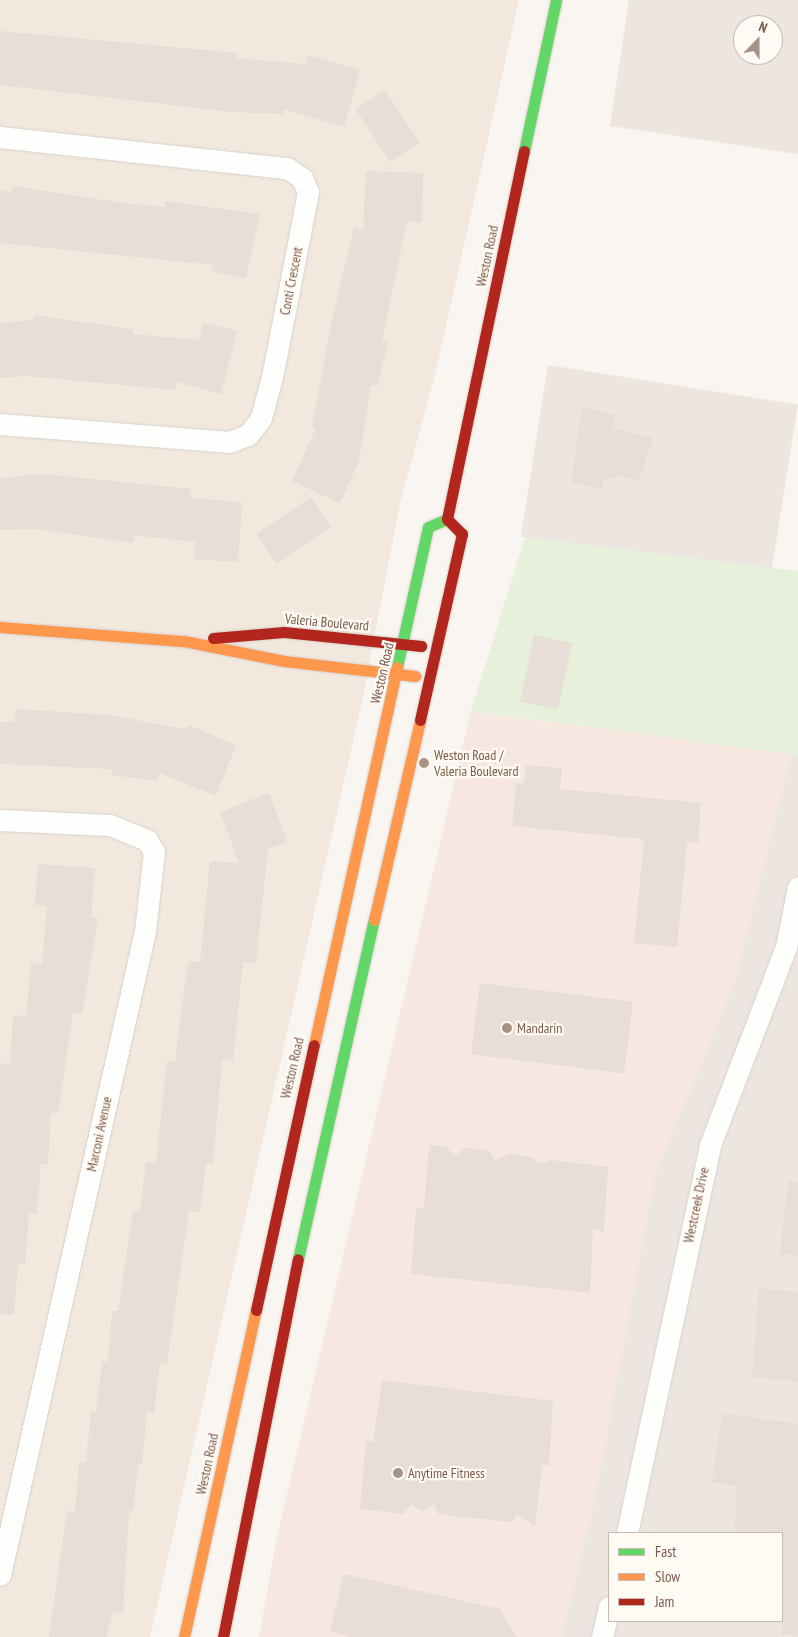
<!DOCTYPE html>
<html>
<head>
<meta charset="utf-8">
<style>
	body { margin:0 }
	#map { position:relative; width:798px; height:1637px; overflow:hidden; background:#f9f5f0; font-family:"PT Sans Narrow",sans-serif }
	div>[style] { position:absolute }
	.residential>* { inset:0; background:#f2e8de }
	.commercial>* { inset:0; background:#f6e8e1 }
	.industrial>* { inset:0; background:#ede5e0; transform-origin:0 0 }
	.green>* { inset:0; background:#e7f0db }
	.building>* { inset:0; background:#e6ded7; transform-origin:0 0 }
	.roads { filter:drop-shadow(0 0 1px #d7d1cb) drop-shadow(0 0 1px #d7d1cb) }
	.street>* { height:21px; margin:-10.5px; padding:0 10.5px; transform-origin:10.5px; border-radius:10.5px; background:#fefefd }
	.fast>* { height:11px; margin:-5.5px; padding:0 5.5px; transform-origin:5.5px; border-radius:5.5px; background:#63d668 }
	.slow>* { height:11px; margin:-5.5px; padding:0 5.5px; transform-origin:5.5px; border-radius:5.5px; background:#ff974d }
	.jam>* { height:11px; margin:-5.5px; padding:0 5.5px; transform-origin:5.5px; border-radius:5.5px; background:#b3261e }
	.dots>* { width:14px; height:14px; translate:-50% -50%; box-sizing:border-box; border:2px solid #fffaf3; border-radius:50% }
	span { translate:-50% -50%; white-space:nowrap; text-align:center; line-height:1.15; -webkit-text-stroke:4.5px #fffaf3; paint-order:stroke }
	.street-label { font-size:14px; color:#7a5c4d }
	.poi-label { font-size:14px; color:#7a5c4d }
	.left { translate:0 -50%; text-align:left }
	.legend { position:absolute; left:608px; top:1532px; width:175px; height:90px; box-sizing:border-box; background:#fffaf3; border:1px solid #cabbb1; margin:0; padding:6px 9px; list-style:none; font-size:15px; color:#7a5c4d }
	.legend li { display:flex; align-items:center; gap:10px; height:25px }
	.legend b { width:25px; border:1px solid #cabbb1 }
	.north { position:absolute; left:733px; top:15px; width:50px; height:50px; box-sizing:border-box; background:#fffaf3; border:1px solid #cabbb1; border-radius:50%; rotate:22deg; font-size:14px; font-weight:700; line-height:20px; text-align:center; color:#7a5c4d }
	.north::after { content:''; display:block; margin:auto; width:18px; height:22px; background:#a69286; clip-path:polygon(50% 0,100% 100%,50% 72%,0 100%) }
</style>
</head>
<body>
<div id="map">
	<div class="residential">
		<i style="clip-path:polygon(0 0,519px 0,434px 379px,400px 503px,362px 702px,150px 1637px,0 1637px)"></i>
	</div>
	<div class="commercial">
		<i style="clip-path:polygon(471px 711px,791px 754px,734px 984px,655px 1175px,597px 1489px,561px 1637px,259px 1637px,277px 1537px)"></i>
	</div>
	<div class="industrial">
		<i style="clip-path:polygon(evenodd,629px 0,798px 0,798px 154px,610px 126px,629px 0,743px 25px,773px 25px,773px 55px,743px 55px,743px 25px)"></i>
		<i style="left:548px;top:365px;width:253px;height:174px;rotate:9deg"></i>
		<i style="clip-path:polygon(evenodd,791px 754px,798px 755px,798px 1637px,561px 1637px,595px 1498px,655px 1175px,734px 984px,791px 754px,609px 1533px,782px 1533px,782px 1621px,609px 1621px,609px 1533px)"></i>
	</div>
	<div class="green">
		<i style="clip-path:polygon(525px 537px,798px 571px,798px 755px,471px 711px)"></i>
	</div>
	<div class="building">
		<i style="clip-path:polygon(0 31px,238px 53px,237px 58px,305px 64px,308px 55px,360px 70px,344px 127px,283px 109px,283px 114px,232px 112px,0 85px)"></i>
		<i style="left:385px;top:90px;width:63px;height:35px;rotate:57deg"></i>
		<i style="clip-path:polygon(366px 171px,423px 173px,422px 222px,407px 221px,382px 341px,388px 342px,377px 387px,371px 385px,359px 461px,340px 503px,292px 481px,316px 428px,312px 427px,331px 324px,354px 228px,363px 230px)"></i>
		<i style="clip-path:polygon(13px 186px,123px 203px,165px 207px,165px 201px,260px 214px,246px 279px,212px 271px,213px 265px,0 243px,0 191px,12px 192px)"></i>
		<i style="clip-path:polygon(34px 315px,133px 329px,133px 334px,199px 340px,203px 322px,237px 331px,221px 394px,177px 382px,176px 390px,26px 376px,0 378px,0 323px,33px 320px)"></i>
		<i style="clip-path:polygon(582px 407px,616px 415px,613px 428px,653px 438px,639px 481px,616px 476px,603px 481px,602px 489px,571px 482px)"></i>
		<i style="clip-path:polygon(42px 474px,191px 489px,190px 498px,242px 502px,238px 562px,194px 559px,195px 542px,133px 535px,133px 543px,36px 529px,0 530px,0 478px)"></i>
		<i style="left:311px;top:497px;width:36px;height:66px;rotate:56deg"></i>
		<i style="left:534px;top:635px;width:39px;height:68px;rotate:12deg"></i>
		<i style="clip-path:polygon(16px 709px,108px 715px,186px 729px,188px 725px,236px 745px,216px 796px,159px 773px,158px 781px,111px 775px,112px 769px,0 764px,0 722px,14px 722px)"></i>
		<i style="clip-path:polygon(526px 765px,562px 768px,560px 789px,701px 803px,698px 843px,687px 842px,677px 947px,634px 943px,644px 839px,512px 826px,516px 783px,524px 783px)"></i>
		<i style="clip-path:polygon(269px 793px,287px 842px,268px 849px,256px 963px,243px 962px,233px 1061px,222px 1060px,213px 1164px,206px 1163px,200px 1212px,189px 1211px,167px 1364px,160px 1363px,154px 1413px,147px 1412px,142px 1464px,138px 1463px,133px 1511px,129px 1511px,123px 1613px,113px 1612px,106px 1637px,49px 1637px,67px 1511px,75px 1512px,79px 1462px,86px 1463px,91px 1411px,96px 1412px,102px 1361px,108px 1362px,112px 1311px,118px 1311px,133px 1211px,140px 1212px,146px 1162px,156px 1163px,167px 1061px,175px 1062px,188px 961px,200px 962px,210px 861px,239px 863px,220px 812px)"></i>
		<i style="clip-path:polygon(38px 864px,95px 868px,91px 917px,98px 918px,82px 1014px,73px 1013px,58px 1113px,51px 1113px,48px 1164px,41px 1164px,37px 1214px,29px 1214px,25px 1265px,18px 1264px,14px 1315px,0 1314px,0 1063px,10px 1064px,13px 1015px,26px 1016px,31px 963px,42px 964px,47px 906px,35px 905px)"></i>
		<i style="left:480px;top:983px;width:154px;height:72px;rotate:7deg"></i>
		<i style="clip-path:polygon(429px 1145px,447px 1147px,454px 1156px,466px 1148px,489px 1150px,495px 1160px,510px 1154px,533px 1157px,538px 1164px,551px 1160px,608px 1167px,604px 1232px,593px 1229px,590px 1293px,411px 1274px,416px 1208px,424px 1208px)"></i>
		<i style="clip-path:polygon(788px 1181px,798px 1182px,798px 1256px,780px 1254px)"></i>
		<i style="clip-path:polygon(759px 1288px,798px 1292px,798px 1382px,752px 1377px)"></i>
		<i style="clip-path:polygon(382px 1380px,553px 1401px,549px 1466px,542px 1464px,535px 1527px,517px 1514px,512px 1522px,471px 1518px,438px 1514px,434px 1504px,422px 1512px,412px 1504px,403px 1514px,360px 1509px,366px 1440px,373px 1442px)"></i>
		<i style="clip-path:polygon(722px 1413px,798px 1424px,798px 1636px,782px 1634px,782px 1533px,735px 1533px,736px 1486px,712px 1482px)"></i>
		<i style="clip-path:polygon(344px 1574px,500px 1609px,517px 1637px,351px 1637px,330px 1631px)"></i>
	</div>
	<div class="roads">
		<div class="street">
			<i style="left:0;top:137px;width:289px;rotate:6.2deg"></i>
			<i style="left:287px;top:168px;width:18px;rotate:34deg"></i>
			<i style="left:302px;top:178px;width:15px;rotate:67deg"></i>
			<i style="left:308px;top:192px;width:188px;rotate:101deg"></i>
			<i style="left:272px;top:377px;width:42px;rotate:105deg"></i>
			<i style="left:261px;top:418px;width:21px;rotate:127deg"></i>
			<i style="left:248px;top:435px;width:20px;rotate:160deg"></i>
			<i style="left:229px;top:442px;width:230px;rotate:-175.5deg"></i>
			<i style="left:0;top:820px;width:110px;rotate:2.6deg"></i>
			<i style="left:110px;top:825px;width:40px;rotate:22deg"></i>
			<i style="left:147px;top:840px;width:14px;rotate:60deg"></i>
			<i style="left:154px;top:852px;width:80px;rotate:96.5deg"></i>
			<i style="left:145px;top:931px;width:660px;rotate:102.69deg"></i>
			<i style="left:627px;top:1533px;width:397px;rotate:-77.9deg"></i>
			<i style="left:710px;top:1145px;width:212px;rotate:-69deg"></i>
			<i style="left:786px;top:947px;width:61px;rotate:-78.7deg"></i>
			<i style="left:602px;top:1637px;width:31px;rotate:-77deg"></i>
		</div>
		<div class="fast">
			<i style="left:524px;top:151px;width:154px;rotate:-78deg"></i>
			<i style="left:397px;top:667px;width:143px;rotate:-77.5deg"></i>
			<i style="left:428px;top:527px;width:21px;rotate:-23deg"></i>
			<i style="left:298px;top:1259px;width:347px;rotate:-77.4deg"></i>
		</div>
		<div class="slow">
			<i style="left:0;top:627px;width:185px;rotate:4.4deg"></i>
			<i style="left:184px;top:641px;width:102px;rotate:11.3deg"></i>
			<i style="left:284px;top:661px;width:132px;rotate:6.5deg"></i>
			<i style="left:374px;top:920px;width:205px;rotate:-77deg"></i>
			<i style="left:314px;top:1045px;width:387px;rotate:-77.6deg"></i>
			<i style="left:184px;top:1637px;width:335px;rotate:-77.6deg"></i>
		</div>
		<div class="jam">
			<i style="left:447px;top:519px;width:376px;rotate:-78.2deg"></i>
			<i style="left:213px;top:638px;width:71px;rotate:-4.8deg"></i>
			<i style="left:284px;top:632px;width:138px;rotate:5.8deg"></i>
			<i style="left:420px;top:720px;width:191px;rotate:-77.3deg"></i>
			<i style="left:462px;top:534px;width:21px;rotate:-135deg"></i>
			<i style="left:256px;top:1310px;width:271px;rotate:-77.7deg"></i>
			<i style="left:223px;top:1637px;width:385px;rotate:-78.8deg"></i>
		</div>
	</div>
	<div class="dots">
		<i style="left:424px;top:763px;background:#a69286"></i>
		<i style="left:507px;top:1028px;background:#a69286"></i>
		<i style="left:398px;top:1473px;background:#a69286"></i>
	</div>
	<div class="street-label">
		<span style="left:487px;top:256px;rotate:-78deg">Weston Road</span>
		<span style="left:291px;top:281px;rotate:-79deg">Conti Crescent</span>
		<span style="left:327px;top:622px;rotate:5deg">Valeria Boulevard</span>
		<span style="left:382px;top:673px;rotate:-77deg">Weston Road</span>
		<span style="left:292px;top:1068px;rotate:-77deg">Weston Road</span>
		<span style="left:99px;top:1134px;rotate:-78deg">Marconi Avenue</span>
		<span style="left:696px;top:1205px;rotate:-78deg">Westcreek Drive</span>
		<span style="left:207px;top:1464px;rotate:-78deg">Weston Road</span>
	</div>
	<div class="poi-label">
		<span class="left" style="left:434px;top:763px">Weston Road /<br>Valeria Boulevard</span>
		<span class="left" style="left:517px;top:1028px">Mandarin</span>
		<span class="left" style="left:408px;top:1473px">Anytime Fitness</span>
	</div>
	<ul class="legend">
	<li><b style="height:6px;background:#63d668"></b>Fast</li>
	<li><b style="height:6px;background:#ff974d"></b>Slow</li>
	<li><b style="height:6px;background:#b3261e"></b>Jam</li>
	</ul>
	<div class="north">N</div>
</div>
</body>
</html>
